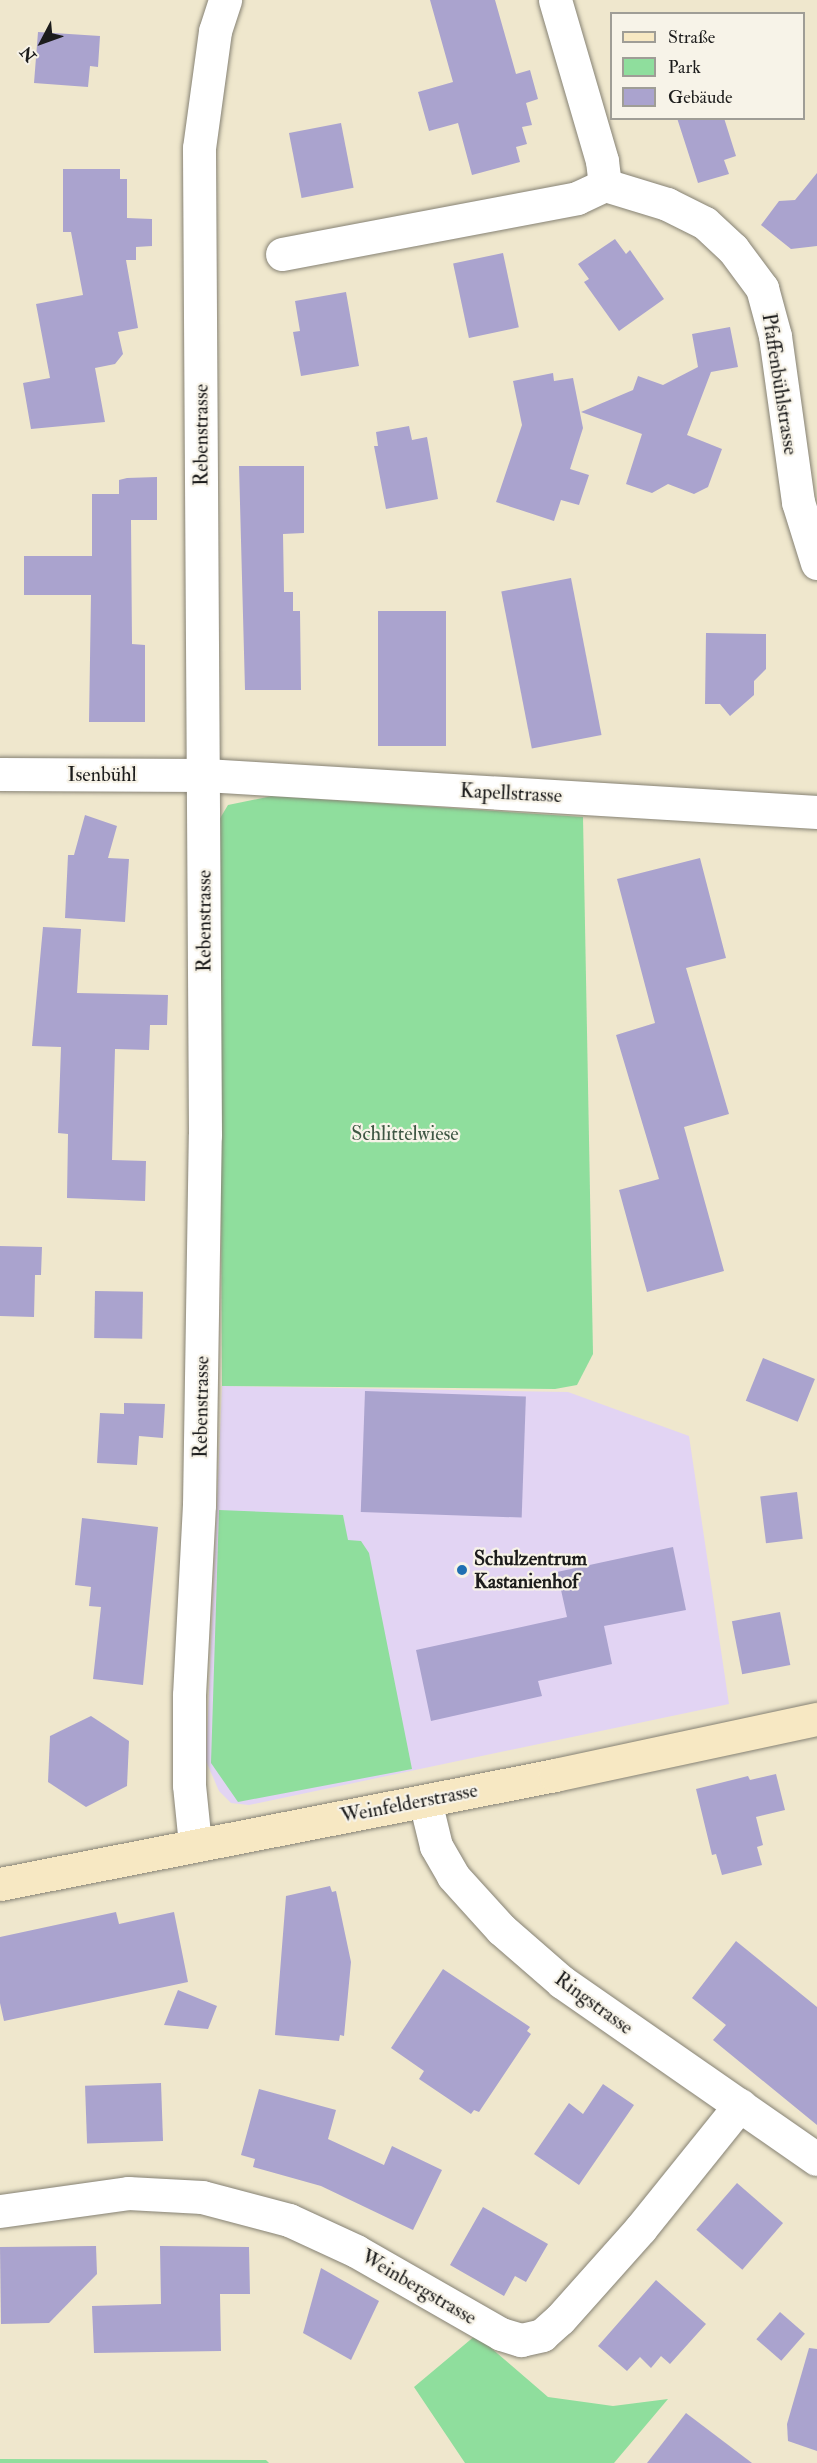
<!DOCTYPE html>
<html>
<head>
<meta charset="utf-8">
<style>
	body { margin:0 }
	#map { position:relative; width:817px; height:2463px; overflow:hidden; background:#efe7cd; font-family:"IM FELL Double Pica",serif }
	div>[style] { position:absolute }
	.built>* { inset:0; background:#e2d4f3 }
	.green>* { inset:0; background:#8fde9d }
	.building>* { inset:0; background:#aaa3ce; transform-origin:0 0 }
	.roads { filter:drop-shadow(0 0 2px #868274) drop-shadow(0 0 2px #868274) }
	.street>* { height:33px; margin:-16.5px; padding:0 16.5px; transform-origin:16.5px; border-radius:16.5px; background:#fff }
	.secondary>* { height:33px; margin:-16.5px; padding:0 16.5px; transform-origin:16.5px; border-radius:16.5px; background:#f7e8c3 }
	.dots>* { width:16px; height:16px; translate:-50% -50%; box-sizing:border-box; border:3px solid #f7f3e8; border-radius:50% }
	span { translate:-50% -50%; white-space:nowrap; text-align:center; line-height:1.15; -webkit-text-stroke:4.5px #f7f3e8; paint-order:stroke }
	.street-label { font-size:20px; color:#1c1c1c }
	.park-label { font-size:20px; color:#3e5643 }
	.poi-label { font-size:20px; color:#1c1c1c; font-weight:700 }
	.left { translate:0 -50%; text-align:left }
	.legend { position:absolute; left:610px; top:12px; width:195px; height:108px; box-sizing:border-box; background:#f7f3e8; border:2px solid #9f9d96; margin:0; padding:8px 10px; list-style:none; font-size:18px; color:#1c1c1c }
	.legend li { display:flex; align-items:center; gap:12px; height:30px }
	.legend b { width:30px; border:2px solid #9f9d96 }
	.north { position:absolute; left:12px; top:12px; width:60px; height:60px; -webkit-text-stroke:4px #f7f3e8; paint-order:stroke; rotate:229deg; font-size:16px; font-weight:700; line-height:24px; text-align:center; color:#1c1c1c }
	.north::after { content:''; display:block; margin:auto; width:21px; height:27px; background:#1c1c1c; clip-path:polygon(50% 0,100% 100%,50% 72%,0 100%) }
</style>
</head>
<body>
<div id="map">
	<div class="built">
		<i style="clip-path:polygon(222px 1386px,568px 1392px,689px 1436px,729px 1704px,249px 1805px,231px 1803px,219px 1791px,206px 1761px)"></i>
	</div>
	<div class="green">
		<i style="clip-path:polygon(272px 796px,583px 817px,593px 1354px,577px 1385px,555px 1389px,222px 1386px,219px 820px,228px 805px)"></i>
		<i style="clip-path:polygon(219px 1510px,343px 1515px,348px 1540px,361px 1541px,369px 1553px,412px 1769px,238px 1802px,211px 1763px)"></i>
		<i style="clip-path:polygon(476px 2335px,548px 2397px,613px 2406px,668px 2399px,614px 2463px,465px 2463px,414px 2387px)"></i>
		<i style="clip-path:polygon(0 2459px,266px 2460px,269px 2463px,0 2463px)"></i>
	</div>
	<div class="building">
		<i style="clip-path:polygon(430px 0,495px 0,516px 74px,530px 70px,538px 99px,526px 103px,532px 125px,522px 127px,527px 144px,516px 147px,520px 162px,472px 175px,458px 123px,429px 131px,418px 92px,453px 82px)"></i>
		<i style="clip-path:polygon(38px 32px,100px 36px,98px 67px,90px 66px,88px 87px,34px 83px)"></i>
		<i style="clip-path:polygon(677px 118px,724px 118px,736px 156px,724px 160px,729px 174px,698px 183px)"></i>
		<i style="left:341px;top:123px;width:66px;height:53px;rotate:79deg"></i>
		<i style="clip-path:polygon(63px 169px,120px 169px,120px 179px,127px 179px,127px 218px,152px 219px,152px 246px,136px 247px,136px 260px,126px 260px,138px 328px,118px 332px,123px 354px,115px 364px,95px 368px,105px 422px,31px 429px,23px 383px,50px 378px,36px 304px,83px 295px,71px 232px,63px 232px)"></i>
		<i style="clip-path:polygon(817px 173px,817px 246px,791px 249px,761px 225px,779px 201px,795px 200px)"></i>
		<i style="clip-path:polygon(615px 239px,626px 254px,630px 250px,664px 299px,619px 331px,584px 282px,589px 279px,578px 264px)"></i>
		<i style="left:503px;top:253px;width:76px;height:51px;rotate:78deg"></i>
		<i style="clip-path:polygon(346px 292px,359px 366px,301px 376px,293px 332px,300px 331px,295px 301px)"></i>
		<i style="clip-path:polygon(730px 327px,738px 367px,711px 372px,687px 435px,722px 449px,708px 487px,694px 494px,668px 484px,652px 493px,626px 484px,642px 434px,581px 412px,633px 390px,638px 376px,663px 385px,698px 367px,692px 334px)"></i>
		<i style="clip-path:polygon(553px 373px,554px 381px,573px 378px,583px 428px,570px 469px,589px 475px,579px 505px,561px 500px,554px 521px,496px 502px,522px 425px,513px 381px)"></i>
		<i style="clip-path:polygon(409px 426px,412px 440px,427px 437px,438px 499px,386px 509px,374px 446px,378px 446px,376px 432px)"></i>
		<i style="clip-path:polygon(239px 466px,304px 466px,304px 533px,283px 534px,284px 592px,293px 592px,293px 611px,300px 611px,301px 690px,245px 690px)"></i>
		<i style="clip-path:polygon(157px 477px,157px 520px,131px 520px,132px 644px,145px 645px,145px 722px,89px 722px,91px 595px,24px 595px,24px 556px,92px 556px,92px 494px,119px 494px,119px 480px,127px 478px)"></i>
		<i style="left:571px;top:578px;width:160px;height:71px;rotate:79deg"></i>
		<i style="left:378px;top:611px;width:68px;height:135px"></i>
		<i style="clip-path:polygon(706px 633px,766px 634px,766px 669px,754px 681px,754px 695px,730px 716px,720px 704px,705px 704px)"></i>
		<i style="clip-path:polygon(85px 815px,117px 826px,108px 858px,129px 859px,125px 922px,65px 918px,68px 855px,74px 855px)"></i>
		<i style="clip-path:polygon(700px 858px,726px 958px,686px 968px,729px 1114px,684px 1127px,724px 1271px,647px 1292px,619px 1190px,659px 1179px,616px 1035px,655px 1023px,617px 879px)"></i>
		<i style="clip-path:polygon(43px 927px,81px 929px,77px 993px,168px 995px,167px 1025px,150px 1025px,149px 1050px,115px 1049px,112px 1160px,146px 1161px,145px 1201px,67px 1198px,68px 1134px,58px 1133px,61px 1047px,32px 1046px)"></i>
		<i style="clip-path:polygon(0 1246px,42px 1247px,41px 1275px,35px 1275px,34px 1317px,0 1316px)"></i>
		<i style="left:95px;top:1291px;width:48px;height:47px;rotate:1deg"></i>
		<i style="left:763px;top:1358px;width:56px;height:46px;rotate:22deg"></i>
		<i style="left:365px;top:1391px;width:161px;height:121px;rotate:2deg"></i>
		<i style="clip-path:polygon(124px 1403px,165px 1404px,163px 1438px,139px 1436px,137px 1465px,97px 1463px,100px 1413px,124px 1414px)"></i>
		<i style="left:797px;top:1492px;width:47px;height:37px;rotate:83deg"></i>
		<i style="clip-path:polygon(82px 1518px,158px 1527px,143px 1685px,93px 1679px,101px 1607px,89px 1606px,91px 1587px,75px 1585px)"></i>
		<i style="clip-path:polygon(673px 1547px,686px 1610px,604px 1626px,612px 1664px,538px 1681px,542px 1696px,431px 1721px,416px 1650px,567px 1617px,557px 1572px)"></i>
		<i style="left:780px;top:1612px;width:54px;height:49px;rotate:79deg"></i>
		<i style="clip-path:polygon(91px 1716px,129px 1741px,127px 1786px,86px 1807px,48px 1782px,50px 1736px)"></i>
		<i style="clip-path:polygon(776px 1774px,785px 1810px,756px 1817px,763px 1845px,757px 1847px,762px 1865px,722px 1875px,716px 1854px,712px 1855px,696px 1789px,748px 1776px,750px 1780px)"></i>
		<i style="clip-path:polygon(330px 1886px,332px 1892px,336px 1891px,351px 1962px,344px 2036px,340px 2035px,339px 2041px,275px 2035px,286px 1896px)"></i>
		<i style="clip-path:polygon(116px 1912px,119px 1924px,174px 1912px,188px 1982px,4px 2021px,0 2003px,0 1937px)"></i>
		<i style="clip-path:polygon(736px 1941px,817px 2007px,817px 2125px,713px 2040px,726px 2025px,692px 1998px)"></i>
		<i style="clip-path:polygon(443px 1969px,530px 2027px,527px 2031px,531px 2034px,479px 2112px,474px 2110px,471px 2114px,419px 2079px,424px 2071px,391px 2048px)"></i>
		<i style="clip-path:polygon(178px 1990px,217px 2006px,208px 2029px,164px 2025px)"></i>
		<i style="left:161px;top:2083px;width:58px;height:76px;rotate:88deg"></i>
		<i style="clip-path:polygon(603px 2084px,634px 2105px,579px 2185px,534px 2154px,569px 2103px,583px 2114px)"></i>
		<i style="clip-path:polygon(259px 2089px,336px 2110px,328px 2139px,384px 2165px,392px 2146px,442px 2170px,413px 2230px,321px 2186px,253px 2167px,255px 2159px,241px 2155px)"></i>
		<i style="left:737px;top:2183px;width:61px;height:62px;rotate:41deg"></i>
		<i style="clip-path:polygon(483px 2207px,548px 2244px,526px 2282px,515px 2276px,504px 2296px,450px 2265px)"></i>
		<i style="clip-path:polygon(96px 2246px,97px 2274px,49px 2323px,1px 2324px,0 2247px)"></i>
		<i style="clip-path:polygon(160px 2246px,249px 2247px,250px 2294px,220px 2294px,221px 2351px,94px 2353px,92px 2306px,161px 2304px)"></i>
		<i style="clip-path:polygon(321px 2268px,379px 2301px,351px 2360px,303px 2333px)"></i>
		<i style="clip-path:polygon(656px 2280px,706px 2324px,670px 2364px,661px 2356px,651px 2368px,640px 2357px,627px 2371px,598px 2346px)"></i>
		<i style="left:780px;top:2312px;width:33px;height:36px;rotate:41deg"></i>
		<i style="clip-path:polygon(809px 2348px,817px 2349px,817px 2451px,788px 2441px,787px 2424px)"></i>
		<i style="clip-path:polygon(686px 2413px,752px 2463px,647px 2463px)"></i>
	</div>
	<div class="roads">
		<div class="street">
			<i style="left:555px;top:0;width:168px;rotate:73.7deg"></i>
			<i style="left:602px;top:161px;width:24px;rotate:83deg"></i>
			<i style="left:605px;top:185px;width:65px;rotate:17deg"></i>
			<i style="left:667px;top:204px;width:42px;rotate:26.6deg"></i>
			<i style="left:705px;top:223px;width:38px;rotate:43deg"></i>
			<i style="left:733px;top:249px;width:49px;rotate:53.4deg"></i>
			<i style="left:762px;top:288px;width:50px;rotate:74.8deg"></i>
			<i style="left:775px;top:336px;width:168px;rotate:82.1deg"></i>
			<i style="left:798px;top:502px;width:64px;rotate:72.7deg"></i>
			<i style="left:282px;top:254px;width:300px;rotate:-10.7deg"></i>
			<i style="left:577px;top:198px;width:31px;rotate:-25deg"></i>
			<i style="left:0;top:774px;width:205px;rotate:0.3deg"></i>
			<i style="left:205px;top:775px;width:613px;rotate:3.46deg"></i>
			<i style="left:425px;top:1801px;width:46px;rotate:76.3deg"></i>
			<i style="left:436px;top:1846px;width:34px;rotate:60deg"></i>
			<i style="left:453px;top:1876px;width:72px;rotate:47.8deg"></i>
			<i style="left:501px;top:1929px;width:81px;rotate:41deg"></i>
			<i style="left:562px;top:1982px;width:310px;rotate:34.8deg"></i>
			<i style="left:195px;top:1844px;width:59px;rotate:-95.8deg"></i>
			<i style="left:189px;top:1785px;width:90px;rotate:-90deg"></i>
			<i style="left:189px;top:1695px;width:190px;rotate:-87deg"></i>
			<i style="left:199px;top:1505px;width:370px;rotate:-89.1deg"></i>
			<i style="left:205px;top:1135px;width:987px;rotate:-90.35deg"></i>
			<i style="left:199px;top:148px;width:118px;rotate:-82.2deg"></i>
			<i style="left:215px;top:31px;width:33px;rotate:-72deg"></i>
			<i style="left:0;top:2211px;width:129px;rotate:-8deg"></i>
			<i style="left:128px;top:2193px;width:74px;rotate:3.1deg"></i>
			<i style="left:202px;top:2197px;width:90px;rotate:14.8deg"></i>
			<i style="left:289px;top:2220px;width:74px;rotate:24.8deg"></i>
			<i style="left:356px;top:2251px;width:167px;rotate:29.8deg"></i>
			<i style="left:501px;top:2334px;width:21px;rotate:17deg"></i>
			<i style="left:521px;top:2340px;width:22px;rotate:-13deg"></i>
			<i style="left:542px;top:2335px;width:24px;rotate:-42deg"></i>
			<i style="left:560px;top:2319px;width:122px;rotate:-48.3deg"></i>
			<i style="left:641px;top:2228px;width:158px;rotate:-51.2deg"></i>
		</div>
		<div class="secondary">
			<i style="left:0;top:1884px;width:566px;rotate:-11.11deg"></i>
			<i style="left:555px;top:1775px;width:268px;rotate:-12.1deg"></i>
		</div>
	</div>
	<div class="dots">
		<i style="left:462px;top:1570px;background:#1f6fb2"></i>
	</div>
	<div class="street-label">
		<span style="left:780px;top:384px;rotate:81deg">Pfaffenbühlstrasse</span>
		<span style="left:201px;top:435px;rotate:-90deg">Rebenstrasse</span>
		<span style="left:102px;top:774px">Isenbühl</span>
		<span style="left:511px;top:793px;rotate:3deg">Kapellstrasse</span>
		<span style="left:204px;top:921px;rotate:-90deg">Rebenstrasse</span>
		<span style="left:201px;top:1407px;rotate:-89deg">Rebenstrasse</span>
		<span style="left:409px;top:1803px;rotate:-11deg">Weinfelderstrasse</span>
		<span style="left:594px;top:2003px;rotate:36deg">Ringstrasse</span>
		<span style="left:419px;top:2287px;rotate:30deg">Weinbergstrasse</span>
	</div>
	<div class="park-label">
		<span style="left:405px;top:1133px">Schlittelwiese</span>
	</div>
	<div class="poi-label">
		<span class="left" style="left:474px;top:1570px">Schulzentrum<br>Kastanienhof</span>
	</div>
	<ul class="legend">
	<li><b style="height:8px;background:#f7e8c3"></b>Straße</li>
	<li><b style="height:16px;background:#8fde9d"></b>Park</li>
	<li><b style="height:16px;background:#aaa3ce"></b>Gebäude</li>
	</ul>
	<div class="north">N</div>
</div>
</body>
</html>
